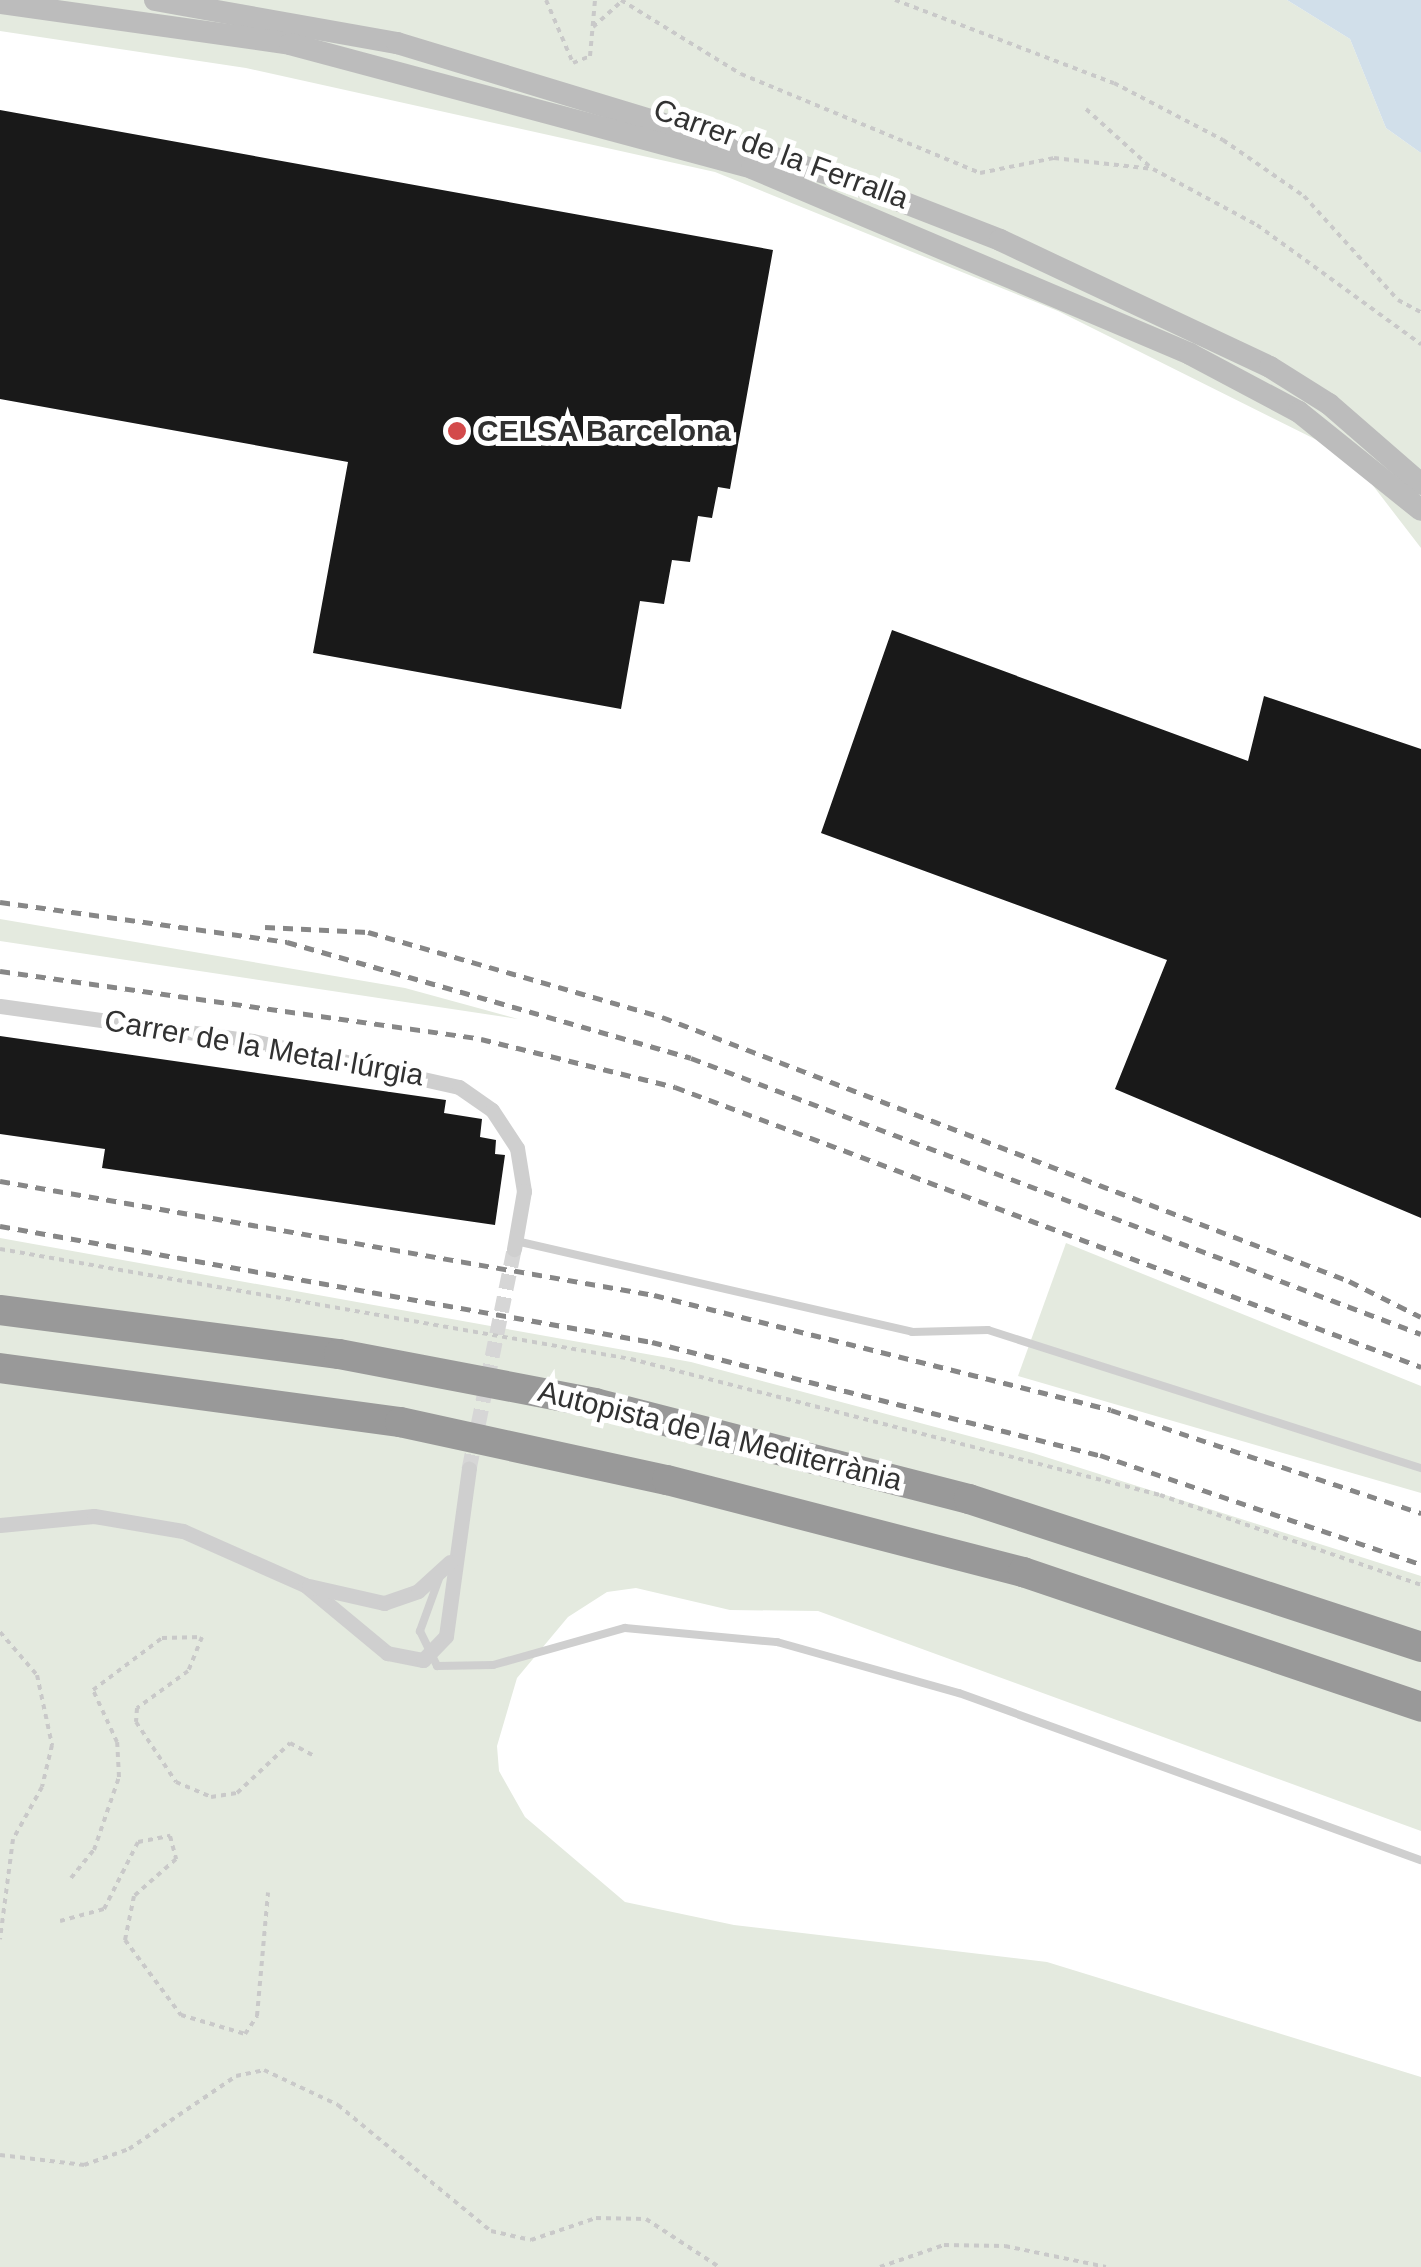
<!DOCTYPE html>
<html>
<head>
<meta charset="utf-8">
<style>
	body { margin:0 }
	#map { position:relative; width:1421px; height:2267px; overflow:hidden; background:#fff; font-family:Helvetica,sans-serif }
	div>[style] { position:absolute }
	.green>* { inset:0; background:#e4eadf }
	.water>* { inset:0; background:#d1dfea }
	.building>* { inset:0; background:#191919 }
	.street-tunnel>* { height:15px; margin-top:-7.5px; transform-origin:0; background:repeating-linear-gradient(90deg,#d6d6d6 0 15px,transparent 0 23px) }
	.path>* { height:4px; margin-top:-2px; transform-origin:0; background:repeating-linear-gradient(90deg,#c9c9c9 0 5px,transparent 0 10px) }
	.lane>* { height:8px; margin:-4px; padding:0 4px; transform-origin:4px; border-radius:4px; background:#cfcfcf }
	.street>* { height:15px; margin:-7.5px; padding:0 7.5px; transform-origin:7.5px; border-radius:7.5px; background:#cfcfcf }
	.secondary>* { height:22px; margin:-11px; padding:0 11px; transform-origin:11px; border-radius:11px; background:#bcbcbc }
	.highway>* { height:30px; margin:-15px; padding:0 15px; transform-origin:15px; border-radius:15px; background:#999 }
	.rail>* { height:5px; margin-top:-2.5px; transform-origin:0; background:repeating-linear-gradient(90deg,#878787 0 10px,transparent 0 18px) }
	.dots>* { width:28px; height:28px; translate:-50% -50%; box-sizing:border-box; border:5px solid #fff; border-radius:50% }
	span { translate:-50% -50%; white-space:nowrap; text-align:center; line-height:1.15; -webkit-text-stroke:10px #fff; paint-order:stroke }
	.street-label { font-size:30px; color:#323232 }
	.poi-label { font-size:30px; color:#323232; font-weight:700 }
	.left { translate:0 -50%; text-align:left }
</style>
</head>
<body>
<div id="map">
	<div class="green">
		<i style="clip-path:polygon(0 0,1287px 0,1350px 39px,1386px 128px,1421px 153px,1421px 548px,1351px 457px,1058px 311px,715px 172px,246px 68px,0 31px)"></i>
		<i style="clip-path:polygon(0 919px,405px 988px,518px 1019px,0 941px)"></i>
		<i style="clip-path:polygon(0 1238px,691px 1362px,1033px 1453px,1421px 1576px,1421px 1831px,818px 1611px,730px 1610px,636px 1588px,607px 1592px,568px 1617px,517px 1678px,497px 1746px,499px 1771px,525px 1817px,625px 1902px,734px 1925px,1047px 1962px,1421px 2077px,1421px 2267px,0 2267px)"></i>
		<i style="clip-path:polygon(1066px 1243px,1421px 1386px,1421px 1493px,1018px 1376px)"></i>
	</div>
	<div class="water">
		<i style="clip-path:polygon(1287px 0,1421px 0,1421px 153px,1386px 128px,1350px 39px)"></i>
	</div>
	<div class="building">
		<i style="clip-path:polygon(0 110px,773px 250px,730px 489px,718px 487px,712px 518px,698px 516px,690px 562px,672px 560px,664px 604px,640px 601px,621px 709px,313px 653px,348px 462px,0 399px)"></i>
		<i style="clip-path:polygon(892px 630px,1248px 761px,1264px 696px,1421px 749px,1421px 1218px,1115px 1089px,1167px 960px,821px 833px)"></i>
		<i style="clip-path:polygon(0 1036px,446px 1100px,444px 1113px,482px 1119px,480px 1137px,496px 1140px,495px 1154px,505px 1155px,495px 1225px,102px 1168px,105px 1149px,0 1134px)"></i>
	</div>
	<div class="street-tunnel">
		<i style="left:469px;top:1469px;width:225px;rotate:-78.4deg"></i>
	</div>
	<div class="path">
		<i style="left:546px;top:0;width:69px;rotate:66.8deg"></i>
		<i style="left:573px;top:63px;width:18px;rotate:-22deg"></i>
		<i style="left:590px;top:56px;width:56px;rotate:-84.9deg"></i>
		<i style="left:621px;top:0;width:141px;rotate:31.7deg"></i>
		<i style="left:741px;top:74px;width:259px;rotate:22.5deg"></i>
		<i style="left:980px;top:173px;width:76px;rotate:-11.5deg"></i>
		<i style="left:1054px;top:158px;width:100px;rotate:6.3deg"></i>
		<i style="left:1153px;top:169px;width:118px;rotate:28.3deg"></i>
		<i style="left:1257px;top:225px;width:203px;rotate:36deg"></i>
		<i style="left:895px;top:0;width:234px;rotate:20.8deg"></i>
		<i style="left:1114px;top:83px;width:123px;rotate:27.6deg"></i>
		<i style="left:1223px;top:140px;width:98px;rotate:34.7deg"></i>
		<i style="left:1304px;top:196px;width:140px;rotate:47.9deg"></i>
		<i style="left:1398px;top:300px;width:26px;rotate:28deg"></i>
		<i style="left:593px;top:27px;width:40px;rotate:-42deg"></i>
		<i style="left:1086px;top:109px;width:85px;rotate:42.1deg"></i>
		<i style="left:0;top:1249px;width:641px;rotate:9.89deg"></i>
		<i style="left:631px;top:1359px;width:546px;rotate:14.42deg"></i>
		<i style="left:1160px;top:1495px;width:276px;rotate:19deg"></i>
		<i style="left:0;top:1632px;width:57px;rotate:49.3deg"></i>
		<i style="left:37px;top:1675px;width:72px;rotate:77.9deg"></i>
		<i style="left:52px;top:1745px;width:43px;rotate:103.4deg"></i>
		<i style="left:42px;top:1787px;width:60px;rotate:119.1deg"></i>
		<i style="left:13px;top:1839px;width:101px;rotate:97.4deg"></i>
		<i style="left:71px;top:1878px;width:36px;rotate:-51deg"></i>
		<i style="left:94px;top:1850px;width:77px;rotate:-71.1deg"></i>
		<i style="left:119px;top:1777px;width:35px;rotate:-93deg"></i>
		<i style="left:117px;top:1742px;width:57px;rotate:-114.8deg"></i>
		<i style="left:93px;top:1690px;width:86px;rotate:-37deg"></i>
		<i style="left:162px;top:1638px;width:40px;rotate:-1.4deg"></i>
		<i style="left:202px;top:1637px;width:37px;rotate:112deg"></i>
		<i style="left:188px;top:1671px;width:63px;rotate:144deg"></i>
		<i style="left:137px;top:1708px;width:14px;rotate:94deg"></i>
		<i style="left:136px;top:1722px;width:72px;rotate:56.3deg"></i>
		<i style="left:176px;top:1782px;width:38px;rotate:23deg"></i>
		<i style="left:211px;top:1797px;width:26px;rotate:-9deg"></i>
		<i style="left:237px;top:1793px;width:73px;rotate:-43.3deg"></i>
		<i style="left:290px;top:1743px;width:27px;rotate:28deg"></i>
		<i style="left:60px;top:1921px;width:46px;rotate:-15.3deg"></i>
		<i style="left:104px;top:1909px;width:75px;rotate:-63.1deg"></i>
		<i style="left:138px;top:1842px;width:33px;rotate:-11deg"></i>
		<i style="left:170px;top:1836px;width:24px;rotate:75deg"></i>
		<i style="left:176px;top:1859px;width:56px;rotate:138.6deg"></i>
		<i style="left:134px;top:1896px;width:45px;rotate:101.6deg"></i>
		<i style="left:125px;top:1940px;width:94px;rotate:53.3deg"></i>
		<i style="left:181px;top:2015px;width:67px;rotate:16.5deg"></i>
		<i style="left:245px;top:2034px;width:22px;rotate:-56deg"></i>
		<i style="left:257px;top:2016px;width:124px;rotate:-84.9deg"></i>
		<i style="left:0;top:2155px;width:85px;rotate:6.8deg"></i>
		<i style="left:84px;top:2165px;width:48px;rotate:-19.6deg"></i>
		<i style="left:129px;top:2149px;width:130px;rotate:-34.3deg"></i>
		<i style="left:236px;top:2076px;width:29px;rotate:-12deg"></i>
		<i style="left:264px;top:2070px;width:82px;rotate:25.3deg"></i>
		<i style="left:338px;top:2105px;width:198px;rotate:39.5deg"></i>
		<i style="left:491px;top:2231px;width:41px;rotate:12.7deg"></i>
		<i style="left:531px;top:2240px;width:69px;rotate:-18.7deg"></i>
		<i style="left:596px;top:2218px;width:50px;rotate:1.1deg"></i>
		<i style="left:646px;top:2219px;width:87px;rotate:33.3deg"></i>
		<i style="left:880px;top:2267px;width:68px;rotate:-19deg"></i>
		<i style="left:944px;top:2245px;width:61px;rotate:0.9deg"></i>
		<i style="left:1005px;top:2246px;width:103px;rotate:11.7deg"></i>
	</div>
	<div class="lane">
		<i style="left:516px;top:1241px;width:406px;rotate:12.9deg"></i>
		<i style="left:912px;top:1332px;width:76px;rotate:-1.5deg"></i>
		<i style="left:988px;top:1330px;width:454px;rotate:17.7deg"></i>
		<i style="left:440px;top:1576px;width:59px;rotate:110deg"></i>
		<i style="left:420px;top:1631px;width:39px;rotate:64deg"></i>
		<i style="left:437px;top:1666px;width:56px;rotate:-1deg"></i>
		<i style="left:493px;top:1665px;width:137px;rotate:-15.7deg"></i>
		<i style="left:625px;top:1628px;width:153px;rotate:5.3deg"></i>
		<i style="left:777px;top:1642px;width:189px;rotate:15.7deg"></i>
		<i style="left:959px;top:1693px;width:491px;rotate:19.9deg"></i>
	</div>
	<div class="street">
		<i style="left:0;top:1006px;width:255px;rotate:7.9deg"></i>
		<i style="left:253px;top:1041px;width:211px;rotate:12.6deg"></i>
		<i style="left:459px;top:1087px;width:40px;rotate:34.9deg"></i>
		<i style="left:492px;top:1110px;width:45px;rotate:56.7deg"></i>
		<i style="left:517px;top:1148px;width:44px;rotate:80.8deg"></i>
		<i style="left:524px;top:1191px;width:59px;rotate:99.8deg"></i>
		<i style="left:0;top:1525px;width:94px;rotate:-5.5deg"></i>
		<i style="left:94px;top:1516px;width:90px;rotate:9.6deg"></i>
		<i style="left:183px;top:1531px;width:133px;rotate:23.9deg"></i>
		<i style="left:305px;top:1585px;width:107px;rotate:39.7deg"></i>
		<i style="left:387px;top:1653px;width:37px;rotate:11deg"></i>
		<i style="left:423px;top:1660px;width:33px;rotate:-46deg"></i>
		<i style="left:446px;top:1636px;width:169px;rotate:-82.2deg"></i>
		<i style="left:309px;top:1586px;width:77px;rotate:12.8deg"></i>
		<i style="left:384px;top:1603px;width:36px;rotate:-19deg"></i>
		<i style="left:418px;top:1591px;width:43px;rotate:-42.2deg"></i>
	</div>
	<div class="secondary">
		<i style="left:155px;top:0;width:246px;rotate:10.1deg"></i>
		<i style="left:397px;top:43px;width:464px;rotate:16.9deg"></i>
		<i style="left:841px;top:178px;width:171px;rotate:21.3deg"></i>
		<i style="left:1000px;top:240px;width:298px;rotate:25.2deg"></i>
		<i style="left:1270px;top:367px;width:70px;rotate:32.1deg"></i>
		<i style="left:1329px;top:404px;width:122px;rotate:41deg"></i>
		<i style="left:0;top:3px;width:293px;rotate:8deg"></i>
		<i style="left:290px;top:44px;width:478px;rotate:15deg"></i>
		<i style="left:752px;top:168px;width:476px;rotate:23deg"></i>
		<i style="left:1190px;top:354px;width:123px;rotate:28deg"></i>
		<i style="left:1299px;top:412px;width:156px;rotate:38.8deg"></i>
	</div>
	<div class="highway">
		<i style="left:0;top:1310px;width:342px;rotate:7.4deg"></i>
		<i style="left:339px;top:1354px;width:261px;rotate:10.8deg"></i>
		<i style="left:595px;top:1403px;width:386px;rotate:14.4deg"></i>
		<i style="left:969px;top:1499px;width:476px;rotate:18.1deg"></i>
		<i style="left:0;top:1368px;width:404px;rotate:7.7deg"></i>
		<i style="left:400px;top:1422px;width:273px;rotate:12.3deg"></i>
		<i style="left:667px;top:1480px;width:368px;rotate:14.5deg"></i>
		<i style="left:1023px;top:1572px;width:420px;rotate:18.7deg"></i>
	</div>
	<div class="rail">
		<i style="left:0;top:902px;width:290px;rotate:7.9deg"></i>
		<i style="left:287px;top:942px;width:420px;rotate:16deg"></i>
		<i style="left:691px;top:1058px;width:780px;rotate:20.71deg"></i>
		<i style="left:265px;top:927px;width:103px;rotate:2.8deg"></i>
		<i style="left:368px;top:932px;width:306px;rotate:16.1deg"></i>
		<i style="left:662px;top:1017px;width:736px;rotate:21.02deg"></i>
		<i style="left:1349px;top:1281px;width:80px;rotate:26.6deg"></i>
		<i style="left:0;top:971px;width:486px;rotate:8deg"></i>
		<i style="left:481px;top:1039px;width:200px;rotate:13.9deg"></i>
		<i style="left:675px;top:1087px;width:797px;rotate:20.57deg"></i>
		<i style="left:0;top:1181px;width:664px;rotate:9.89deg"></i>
		<i style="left:654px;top:1295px;width:471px;rotate:14.1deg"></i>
		<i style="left:1111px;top:1410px;width:327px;rotate:18.4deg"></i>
		<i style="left:0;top:1226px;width:662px;rotate:10.09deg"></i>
		<i style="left:652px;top:1342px;width:462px;rotate:14.2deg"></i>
		<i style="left:1100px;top:1455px;width:339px;rotate:18.8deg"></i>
	</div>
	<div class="dots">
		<i style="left:457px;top:431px;background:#d34a4b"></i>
	</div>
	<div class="street-label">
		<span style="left:781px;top:154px;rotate:20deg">Carrer de la Ferralla</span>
		<span style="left:264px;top:1048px;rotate:10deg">Carrer de la Metal·lúrgia</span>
		<span style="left:720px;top:1436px;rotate:14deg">Autopista de la Mediterrània</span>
	</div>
	<div class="poi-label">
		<span class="left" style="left:477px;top:431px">CELSA Barcelona</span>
	</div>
</div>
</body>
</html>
